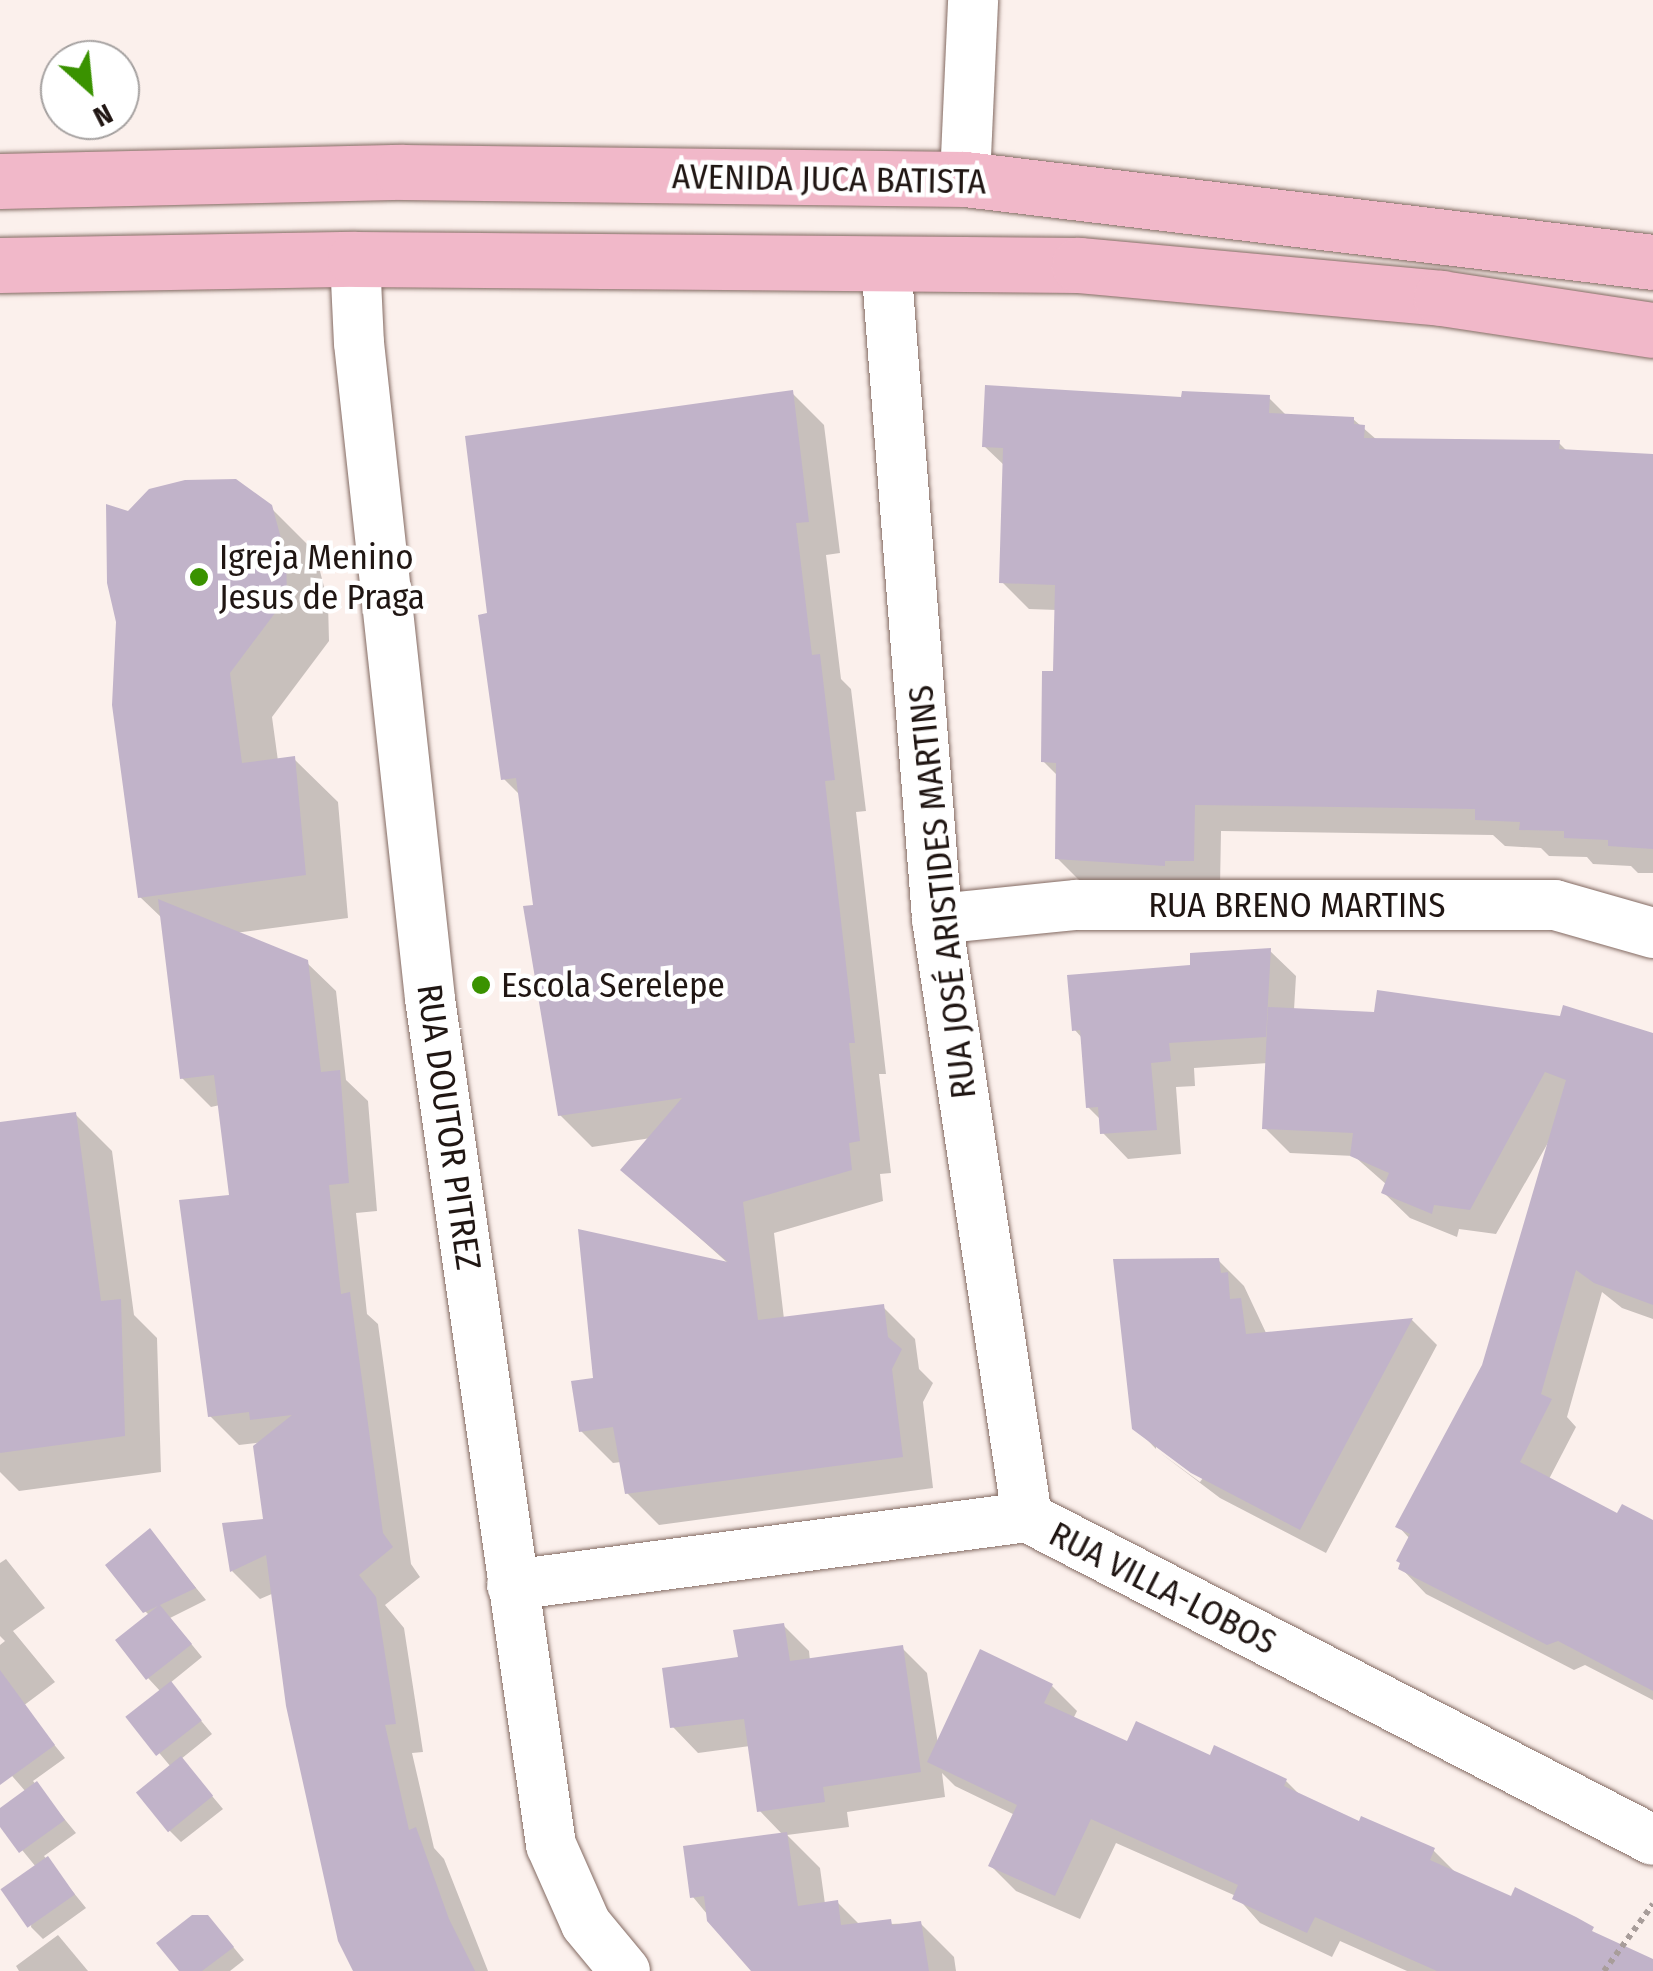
<!DOCTYPE html>
<html>
<head>
<meta charset="utf-8">
<style>
	body { margin:0 }
	#map { position:relative; width:1653px; height:1971px; overflow:hidden; background:#fbf0ec; font-family:"Fira Sans Condensed",sans-serif }
	div>[style] { position:absolute }
	.shadow>* { inset:0; background:#0003 }
	.building>* { inset:0; background:#c1b3c9; transform-origin:0 0 }
	.path>* { height:6px; margin-top:-3px; transform-origin:0; background:repeating-linear-gradient(90deg,#a89d9a 0 5px,transparent 0 10px) }
	.roads { filter:drop-shadow(0 0 2px #836a62) drop-shadow(0 0 2px #836a62) }
	.minor>* { height:50px; margin:-25px; padding:0 25px; transform-origin:25px; border-radius:25px; background:#fff }
	.primary>* { height:55px; margin:-27.5px; padding:0 27.5px; transform-origin:27.5px; border-radius:27.5px; background:#f1b8c9 }
	.dots>* { width:28px; height:28px; translate:-50% -50%; box-sizing:border-box; border:5px solid #fff; border-radius:50% }
	span { translate:-50% -50%; white-space:nowrap; text-align:center; line-height:1.15; -webkit-text-stroke:9px #fff; paint-order:stroke }
	.street-label { font-size:35px; color:#201613 }
	.poi-label { font-size:35px; color:#201613 }
	.left { translate:0 -50%; text-align:left }
	.north { position:absolute; left:40px; top:40px; width:100px; height:100px; box-sizing:border-box; background:#fff; border:2px solid #a6a2a1; border-radius:50%; rotate:153deg; font-size:28px; font-weight:700; line-height:40px; text-align:center; color:#201613 }
	.north::after { content:''; display:block; margin:auto; width:35px; height:45px; background:#3a9200; clip-path:polygon(50% 0,100% 100%,50% 72%,0 100%) }
</style>
</head>
<body>
<div id="map">
	<div class="shadow">
		<i style="clip-path:polygon(792px 393px,824px 425px,840px 553px,826px 555px,841px 679px,851px 689px,866px 811px,856px 812px,886px 1074px,879px 1074px,891px 1173px,880px 1174px,883px 1201px,774px 1233px,784px 1319px,883px 1307px,915px 1339px,919px 1369px,933px 1383px,923px 1402px,933px 1488px,659px 1525px,627px 1493px,621px 1462px,613px 1463px,581px 1431px,730px 1265px,624px 1170px,651px 1138px,592px 1147px,560px 1115px,521px 796px,503px 778px,490px 616px)"></i>
		<i style="clip-path:polygon(1269px 398px,1287px 416px,1353px 419px,1377px 440px,1559px 443px,1568px 452px,1653px 457px,1653px 873px,1638px 873px,1631px 866px,1593px 864px,1587px 857px,1549px 856px,1541px 848px,1505px 846px,1493px 835px,1221px 831px,1220px 887px,1085px 886px,1057px 858px,1059px 777px,1043px 761px,1055px 674px,1057px 610px,1029px 609px,1002px 582px,1005px 466px,984px 446px,1183px 400px)"></i>
		<i style="clip-path:polygon(270px 507px,315px 552px,328px 602px,329px 641px,272px 717px,278px 761px,294px 759px,338px 802px,348px 918px,235px 933px,306px 962px,336px 991px,346px 1080px,368px 1101px,377px 1211px,356px 1213px,367px 1314px,378px 1324px,411px 1564px,420px 1577px,385px 1605px,404px 1628px,423px 1752px,412px 1753px,434px 1848px,444px 1859px,488px 1971px,356px 1971px,274px 1593px,260px 1599px,232px 1571px,266px 1522px,263px 1442px,239px 1445px,210px 1416px,232px 1197px,220px 1105px,211px 1107px,182px 1078px,163px 919px,140px 897px,128px 513px)"></i>
		<i style="clip-path:polygon(1270px 951px,1296px 976px,1294px 1010px,1653px 1035px,1653px 1319px,1622px 1308px,1602px 1292px,1567px 1417px,1576px 1427px,1549px 1479px,1618px 1516px,1653px 1523px,1653px 1700px,1585px 1665px,1574px 1670px,1426px 1594px,1401px 1568px,1410px 1539px,1398px 1526px,1484px 1366px,1553px 1134px,1496px 1234px,1459px 1229px,1457px 1237px,1410px 1218px,1384px 1193px,1387px 1185px,1354px 1156px,1290px 1153px,1265px 1128px,1268px 1063px,1194px 1068px,1195px 1086px,1176px 1087px,1181px 1154px,1128px 1159px,1103px 1133px,1101px 1120px,1088px 1107px,1083px 1039px,1074px 1029px,1193px 967px)"></i>
		<i style="clip-path:polygon(75px 1114px,112px 1151px,134px 1315px,157px 1338px,161px 1472px,19px 1491px,0 1472px,0 1124px)"></i>
		<i style="clip-path:polygon(1218px 1260px,1244px 1286px,1267px 1335px,1412px 1320px,1437px 1345px,1326px 1553px,1220px 1498px,1159px 1452px,1200px 1482px,1203px 1478px,1156px 1443px,1156px 1449px,1135px 1427px)"></i>
		<i style="clip-path:polygon(150px 1532px,206px 1600px,170px 1618px,202px 1657px,170px 1683px,212px 1734px,181px 1759px,223px 1809px,181px 1842px,169px 1830px,171px 1767px,129px 1717px,161px 1692px,148px 1678px,150px 1616px,145px 1611px)"></i>
		<i style="clip-path:polygon(6px 1559px,45px 1608px,13px 1631px,55px 1682px,23px 1706px,65px 1758px,33px 1781px,76px 1833px,44px 1856px,86px 1908px,43px 1939px,31px 1927px,36px 1867px,0 1823px,0 1811px,26px 1792px,0 1762px,0 1645px,5px 1641px,0 1636px,0 1563px)"></i>
		<i style="clip-path:polygon(783px 1625px,809px 1651px,810px 1661px,902px 1648px,927px 1673px,938px 1744px,1052px 1686px,1077px 1711px,1073px 1719px,1129px 1744px,1211px 1758px,1286px 1781px,1302px 1797px,1360px 1824px,1433px 1850px,1458px 1875px,1512px 1899px,1575px 1919px,1644px 1971px,1407px 1971px,1340px 1941px,1332px 1957px,1260px 1923px,1236px 1896px,1116px 1843px,1080px 1919px,1016px 1891px,991px 1866px,1015px 1815px,955px 1786px,942px 1773px,945px 1797px,847px 1812px,849px 1827px,787px 1835px,820px 1868px,825px 1904px,837px 1902px,860px 1925px,920px 1923px,954px 1957px,956px 1971px,754px 1971px,693px 1897px,783px 1835px,759px 1810px,750px 1746px,698px 1753px,673px 1727px,741px 1659px)"></i>
		<i style="clip-path:polygon(220px 1931px,244px 1960px,230px 1971px,182px 1971px)"></i>
		<i style="clip-path:polygon(58px 1935px,88px 1971px,19px 1971px,16px 1966px)"></i>
	</div>
	<div class="building">
		<i style="clip-path:polygon(985px 385px,1181px 397px,1182px 391px,1270px 395px,1269px 413px,1354px 417px,1354px 424px,1365px 425px,1364px 438px,1560px 440px,1559px 449px,1653px 454px,1653px 849px,1608px 846px,1608px 840px,1564px 838px,1564px 831px,1519px 830px,1520px 822px,1475px 820px,1475px 809px,1195px 805px,1194px 861px,1165px 861px,1165px 866px,1055px 859px,1056px 763px,1041px 762px,1042px 671px,1053px 671px,1055px 585px,999px 583px,1003px 448px,982px 447px)"></i>
		<i style="clip-path:polygon(793px 390px,809px 522px,796px 523px,812px 655px,820px 654px,835px 780px,825px 781px,855px 1043px,849px 1043px,860px 1141px,849px 1143px,852px 1170px,743px 1202px,758px 1320px,884px 1304px,888px 1337px,902px 1349px,892px 1369px,903px 1457px,625px 1494px,613px 1427px,579px 1432px,571px 1381px,593px 1378px,578px 1229px,728px 1262px,620px 1170px,682px 1098px,558px 1116px,523px 906px,533px 905px,516px 778px,501px 780px,478px 615px,487px 613px,465px 436px)"></i>
		<i style="clip-path:polygon(236px 479px,272px 505px,286px 557px,287px 597px,230px 673px,242px 763px,295px 756px,306px 875px,138px 898px,112px 705px,116px 622px,107px 583px,106px 504px,128px 511px,149px 489px,185px 480px)"></i>
		<i style="clip-path:polygon(158px 899px,308px 960px,321px 1072px,340px 1070px,349px 1183px,329px 1185px,341px 1294px,350px 1292px,383px 1533px,393px 1547px,359px 1575px,376px 1597px,396px 1724px,385px 1725px,409px 1830px,416px 1827px,449px 1919px,475px 1971px,353px 1971px,338px 1941px,286px 1706px,266px 1555px,230px 1572px,222px 1523px,263px 1519px,253px 1446px,292px 1415px,250px 1420px,249px 1412px,208px 1417px,179px 1200px,229px 1195px,214px 1075px,180px 1079px)"></i>
		<i style="clip-path:polygon(1271px 948px,1266px 1037px,1169px 1043px,1171px 1061px,1151px 1063px,1157px 1130px,1100px 1134px,1098px 1107px,1086px 1108px,1080px 1030px,1072px 1031px,1067px 975px,1190px 965px,1190px 953px)"></i>
		<i style="clip-path:polygon(1377px 990px,1560px 1016px,1563px 1005px,1653px 1033px,1653px 1305px,1594px 1283px,1576px 1270px,1541px 1394px,1552px 1399px,1520px 1462px,1617px 1513px,1622px 1504px,1653px 1520px,1653px 1691px,1558px 1641px,1547px 1645px,1398px 1569px,1400px 1563px,1396px 1561px,1410px 1534px,1395px 1527px,1482px 1365px,1566px 1080px,1545px 1072px,1470px 1210px,1434px 1205px,1432px 1214px,1381px 1193px,1389px 1173px,1350px 1156px,1353px 1133px,1262px 1129px,1268px 1007px,1374px 1012px)"></i>
		<i style="clip-path:polygon(76px 1112px,101px 1301px,121px 1299px,125px 1436px,0 1453px,0 1122px)"></i>
		<i style="clip-path:polygon(1219px 1258px,1221px 1273px,1228px 1272px,1230px 1299px,1241px 1298px,1246px 1334px,1413px 1318px,1300px 1530px,1191px 1473px,1132px 1429px,1113px 1259px)"></i>
		<i style="clip-path:polygon(150px 1528px,196px 1588px,160px 1605px,192px 1644px,146px 1680px,115px 1640px,158px 1606px,143px 1613px,105px 1565px)"></i>
		<i style="clip-path:polygon(784px 1623px,790px 1661px,903px 1645px,921px 1772px,823px 1787px,825px 1802px,757px 1812px,744px 1719px,670px 1728px,662px 1668px,738px 1657px,733px 1630px)"></i>
		<i style="clip-path:polygon(980px 1649px,1053px 1684px,1044px 1703px,1127px 1741px,1136px 1721px,1210px 1755px,1214px 1745px,1287px 1779px,1284px 1786px,1359px 1821px,1361px 1816px,1435px 1848px,1430px 1860px,1511px 1896px,1515px 1887px,1576px 1917px,1594px 1927px,1592px 1931px,1653px 1959px,1653px 1971px,1437px 1971px,1315px 1917px,1307px 1933px,1232px 1899px,1238px 1885px,1091px 1819px,1055px 1896px,988px 1866px,1017px 1805px,927px 1762px)"></i>
		<i style="clip-path:polygon(0 1670px,55px 1745px,0 1785px)"></i>
		<i style="left:171px;top:1681px;width:50px;height:58px;rotate:52deg"></i>
		<i style="left:181px;top:1756px;width:51px;height:58px;rotate:51deg"></i>
		<i style="clip-path:polygon(37px 1781px,65px 1820px,19px 1853px,0 1827px,0 1808px)"></i>
		<i style="clip-path:polygon(787px 1832px,798px 1906px,838px 1900px,841px 1925px,891px 1919px,892px 1925px,921px 1921px,929px 1971px,751px 1971px,707px 1921px,704px 1896px,690px 1898px,683px 1846px)"></i>
		<i style="left:48px;top:1856px;width:47px;height:58px;rotate:55deg"></i>
		<i style="clip-path:polygon(192px 1915px,208px 1915px,234px 1947px,202px 1971px,179px 1971px,156px 1943px)"></i>
	</div>
	<div class="path">
		<i style="left:1604px;top:1971px;width:83px;rotate:-53.8deg"></i>
	</div>
	<div class="roads">
		<div class="minor">
			<i style="left:965px;top:179px;width:179px;rotate:-87.4deg"></i>
			<i style="left:355px;top:259px;width:84px;rotate:87.3deg"></i>
			<i style="left:359px;top:343px;width:660px;rotate:83.82deg"></i>
			<i style="left:430px;top:999px;width:855px;rotate:81.86deg"></i>
			<i style="left:551px;top:1845px;width:86px;rotate:66.1deg"></i>
			<i style="left:586px;top:1924px;width:61px;rotate:50.3deg"></i>
			<i style="left:886px;top:263px;width:658px;rotate:85.55deg"></i>
			<i style="left:937px;top:919px;width:605px;rotate:81.44deg"></i>
			<i style="left:937px;top:919px;width:140px;rotate:-5.8deg"></i>
			<i style="left:1076px;top:905px;width:479px"></i>
			<i style="left:1555px;top:905px;width:102px;rotate:15.9deg"></i>
			<i style="left:512px;top:1585px;width:519px;rotate:-7.52deg"></i>
			<i style="left:1027px;top:1517px;width:704px;rotate:27.29deg"></i>
		</div>
		<div class="primary">
			<i style="left:0;top:181px;width:403px;rotate:-1.3deg"></i>
			<i style="left:403px;top:172px;width:562px;rotate:0.71deg"></i>
			<i style="left:965px;top:179px;width:693px;rotate:6.88deg"></i>
			<i style="left:0;top:265px;width:355px;rotate:-1deg"></i>
			<i style="left:355px;top:259px;width:724px;rotate:0.47deg"></i>
			<i style="left:1079px;top:265px;width:364px;rotate:5.2deg"></i>
			<i style="left:1441px;top:298px;width:214px;rotate:8.6deg"></i>
		</div>
	</div>
	<div class="dots">
		<i style="left:199px;top:577px;background:#3a9200"></i>
		<i style="left:481px;top:985px;background:#3a9200"></i>
	</div>
	<div class="street-label">
		<span style="left:829px;top:179px;rotate:1deg">AVENIDA JUCA BATISTA</span>
		<span style="left:942px;top:892px;rotate:-96deg">RUA JOSÉ ARISTIDES MARTINS</span>
		<span style="left:1297px;top:905px">RUA BRENO MARTINS</span>
		<span style="left:449px;top:1127px;rotate:82deg">RUA DOUTOR PITREZ</span>
		<span style="left:1163px;top:1588px;rotate:27deg">RUA VILLA-LOBOS</span>
	</div>
	<div class="poi-label">
		<span class="left" style="left:219px;top:577px">Igreja Menino<br>Jesus de Praga</span>
		<span class="left" style="left:501px;top:985px">Escola Serelepe</span>
	</div>
	<div class="north">N</div>
</div>
</body>
</html>
